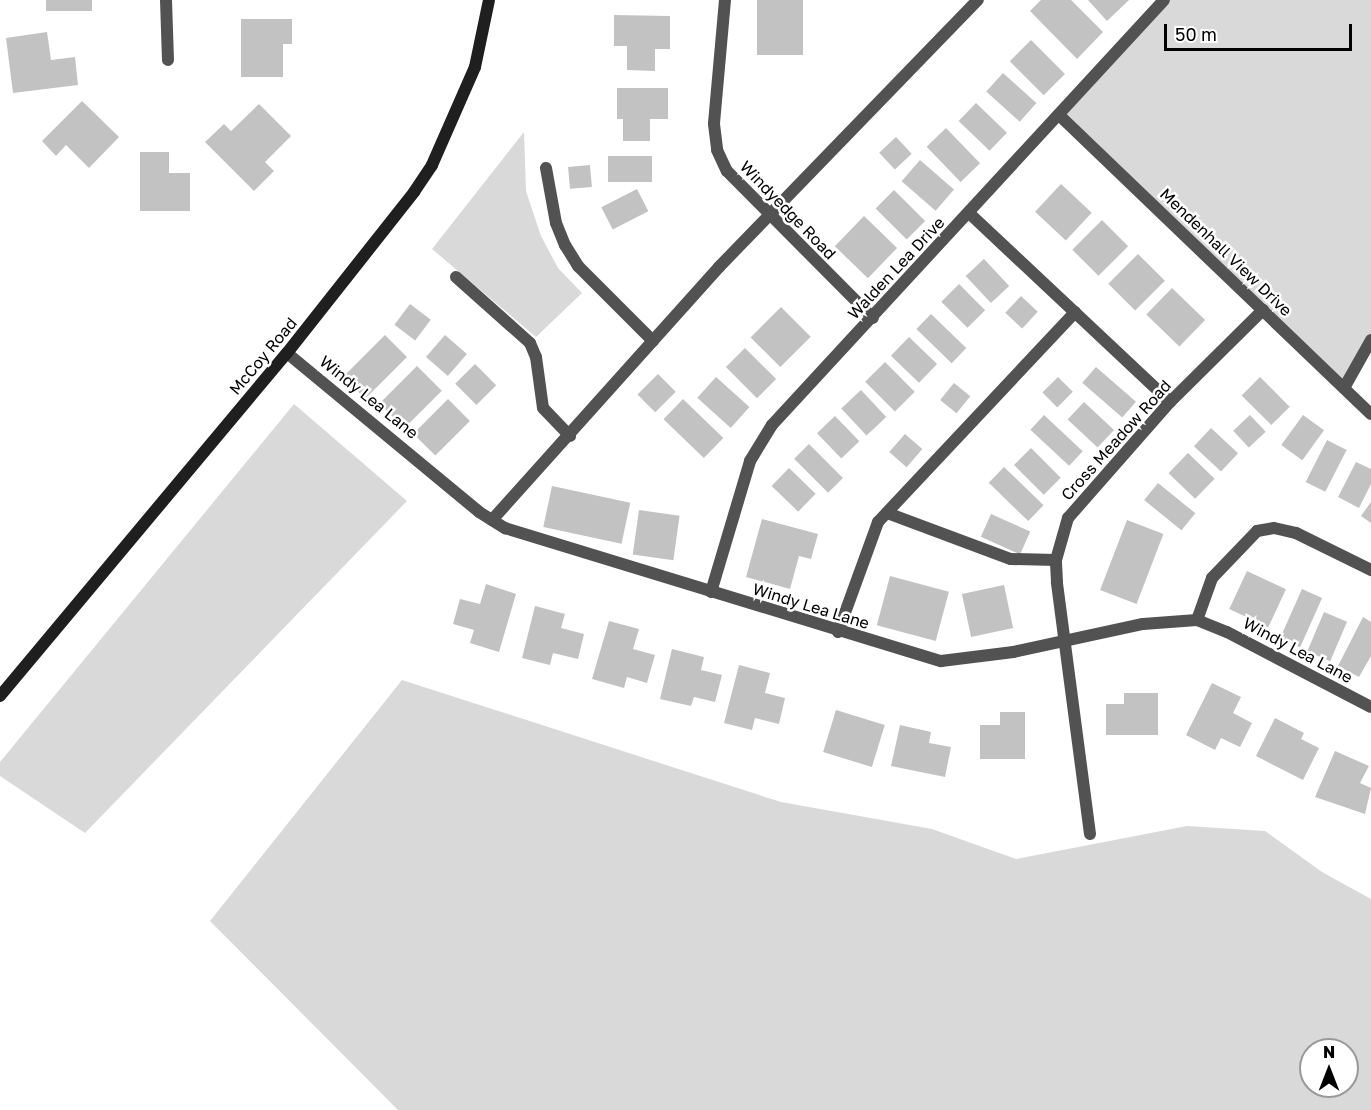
<!DOCTYPE html>
<html>
<head>
<meta charset="utf-8">
<style>
	body { margin:0 }
	#map { position:relative; width:1371px; height:1110px; overflow:hidden; background:#fff; font-family:"Golos Text",sans-serif }
	div>[style] { position:absolute }
	.green>* { inset:0; background:#d9d9d9 }
	.building>* { inset:0; background:#c2c2c2; transform-origin:0 0 }
	.service>* { height:12px; margin:-6px; padding:0 6px; transform-origin:6px; border-radius:6px; background:#525252 }
	.minor>* { height:12px; margin:-6px; padding:0 6px; transform-origin:6px; border-radius:6px; background:#525252 }
	.secondary>* { height:12px; margin:-6px; padding:0 6px; transform-origin:6px; border-radius:6px; background:#1f1f1f }
	span { translate:-50% -50%; white-space:nowrap; text-align:center; line-height:1.15; -webkit-text-stroke:5px #fff; paint-order:stroke }
	.street-label { font-size:16px; color:#000 }
	.north { position:absolute; left:1299px; top:1038px; width:60px; height:60px; box-sizing:border-box; background:#fff; border:2px solid #999; border-radius:50%; rotate:0deg; font-size:16px; font-weight:700; line-height:24px; text-align:center; color:#000 }
	.north::after { content:''; display:block; margin:auto; width:21px; height:27px; background:#000; clip-path:polygon(50% 0,100% 100%,50% 72%,0 100%) }
	.scale { position:absolute; left:1164px; top:24px; width:188px; height:27px; box-sizing:border-box; border:3px solid #000; border-top:0; padding-left:8px; font-size:18px; line-height:21px; white-space:nowrap; color:#000; -webkit-text-stroke:4px #fff; paint-order:stroke }
</style>
</head>
<body>
<div id="map">
	<div class="green">
		<i style="clip-path:polygon(1164px 0,1371px 0,1371px 340px,1344px 388px,1059px 115px)"></i>
		<i style="clip-path:polygon(524px 132px,526px 191px,541px 236px,558px 268px,582px 293px,536px 337px,432px 249px)"></i>
		<i style="clip-path:polygon(294px 404px,407px 501px,85px 833px,0 776px,0 762px)"></i>
		<i style="clip-path:polygon(evenodd,402px 680px,781px 802px,932px 829px,1016px 859px,1187px 826px,1265px 831px,1322px 872px,1371px 899px,1371px 1110px,398px 1110px,210px 921px,402px 680px,1311px 1050px,1347px 1050px,1347px 1086px,1311px 1086px,1311px 1050px)"></i>
	</div>
	<div class="building">
		<i style="left:46px;top:0;width:46px;height:11px"></i>
		<i style="left:757px;top:0;width:46px;height:55px"></i>
		<i style="clip-path:polygon(1041px 0,1071px 0,1103px 32px,1077px 59px,1030px 11px)"></i>
		<i style="clip-path:polygon(1088px 0,1129px 0,1107px 21px)"></i>
		<i style="clip-path:polygon(614px 15px,670px 16px,670px 49px,655px 49px,655px 71px,627px 70px,627px 46px,614px 46px)"></i>
		<i style="clip-path:polygon(241px 19px,292px 19px,292px 44px,283px 44px,283px 77px,241px 77px)"></i>
		<i style="clip-path:polygon(47px 32px,51px 60px,75px 57px,78px 85px,13px 93px,6px 38px)"></i>
		<i style="left:1031px;top:40px;width:48px;height:30px;rotate:45deg"></i>
		<i style="left:1003px;top:73px;width:45px;height:25px;rotate:42deg"></i>
		<i style="clip-path:polygon(617px 88px,668px 88px,668px 119px,650px 119px,650px 141px,623px 141px,623px 119px,617px 119px)"></i>
		<i style="clip-path:polygon(82px 101px,119px 137px,89px 168px,66px 145px,56px 156px,42px 141px)"></i>
		<i style="left:976px;top:103px;width:43px;height:25px;rotate:44deg"></i>
		<i style="clip-path:polygon(259px 104px,291px 136px,265px 162px,274px 171px,254px 191px,205px 142px,224px 124px,231px 131px)"></i>
		<i style="left:946px;top:128px;width:49px;height:27px;rotate:46deg"></i>
		<i style="left:896px;top:137px;width:23px;height:23px;rotate:47deg"></i>
		<i style="clip-path:polygon(140px 152px,169px 152px,169px 173px,190px 173px,190px 211px,140px 211px)"></i>
		<i style="left:608px;top:156px;width:44px;height:26px"></i>
		<i style="left:920px;top:160px;width:45px;height:28px;rotate:41deg"></i>
		<i style="left:590px;top:165px;width:22px;height:22px;rotate:85deg"></i>
		<i style="left:1061px;top:184px;width:42px;height:38px;rotate:43deg"></i>
		<i style="left:637px;top:189px;width:25px;height:40px;rotate:63deg"></i>
		<i style="left:894px;top:190px;width:44px;height:26px;rotate:45deg"></i>
		<i style="left:864px;top:216px;width:46px;height:42px;rotate:44deg"></i>
		<i style="left:1102px;top:220px;width:37px;height:42px;rotate:45deg"></i>
		<i style="left:1138px;top:254px;width:38px;height:42px;rotate:45deg"></i>
		<i style="left:984px;top:259px;width:37px;height:25px;rotate:47deg"></i>
		<i style="left:959px;top:284px;width:37px;height:25px;rotate:45deg"></i>
		<i style="left:1172px;top:288px;width:46px;height:37px;rotate:44deg"></i>
		<i style="left:1021px;top:296px;width:23px;height:23px;rotate:43deg"></i>
		<i style="left:410px;top:304px;width:26px;height:26px;rotate:37deg"></i>
		<i style="left:781px;top:307px;width:42px;height:43px;rotate:45deg"></i>
		<i style="left:931px;top:314px;width:49px;height:21px;rotate:44deg"></i>
		<i style="left:385px;top:335px;width:31px;height:59px;rotate:45deg"></i>
		<i style="left:445px;top:335px;width:29px;height:29px;rotate:41deg"></i>
		<i style="left:909px;top:337px;width:39px;height:26px;rotate:44deg"></i>
		<i style="left:745px;top:348px;width:44px;height:27px;rotate:45deg"></i>
		<i style="left:885px;top:362px;width:42px;height:28px;rotate:45deg"></i>
		<i style="left:475px;top:364px;width:30px;height:28px;rotate:45deg"></i>
		<i style="left:417px;top:366px;width:35px;height:53px;rotate:45deg"></i>
		<i style="left:1096px;top:367px;width:53px;height:21px;rotate:41deg"></i>
		<i style="left:658px;top:374px;width:25px;height:29px;rotate:45deg"></i>
		<i style="left:716px;top:377px;width:45px;height:28px;rotate:42deg"></i>
		<i style="left:1058px;top:377px;width:21px;height:22px;rotate:45deg"></i>
		<i style="left:1260px;top:377px;width:42px;height:26px;rotate:45deg"></i>
		<i style="left:954px;top:383px;width:21px;height:22px;rotate:39deg"></i>
		<i style="left:861px;top:390px;width:37px;height:27px;rotate:47deg"></i>
		<i style="left:448px;top:399px;width:31px;height:49px;rotate:45deg"></i>
		<i style="left:683px;top:399px;width:56px;height:28px;rotate:44deg"></i>
		<i style="left:1084px;top:402px;width:41px;height:24px;rotate:43deg"></i>
		<i style="left:1044px;top:415px;width:53px;height:20px;rotate:43deg"></i>
		<i style="left:1250px;top:415px;width:23px;height:23px;rotate:47deg"></i>
		<i style="left:1303px;top:415px;width:26px;height:37px;rotate:36deg"></i>
		<i style="left:835px;top:416px;width:35px;height:25px;rotate:46deg"></i>
		<i style="left:1211px;top:428px;width:37px;height:25px;rotate:43deg"></i>
		<i style="left:905px;top:434px;width:23px;height:24px;rotate:41deg"></i>
		<i style="left:1327px;top:440px;width:22px;height:47px;rotate:27deg"></i>
		<i style="left:809px;top:444px;width:48px;height:21px;rotate:45deg"></i>
		<i style="left:1031px;top:448px;width:42px;height:24px;rotate:45deg"></i>
		<i style="left:1188px;top:453px;width:37px;height:28px;rotate:44deg"></i>
		<i style="clip-path:polygon(1356px 462px,1371px 469px,1371px 484px,1359px 508px,1338px 497px)"></i>
		<i style="left:1004px;top:467px;width:55px;height:22px;rotate:44deg"></i>
		<i style="left:789px;top:468px;width:37px;height:25px;rotate:44deg"></i>
		<i style="left:1158px;top:483px;width:48px;height:22px;rotate:39deg"></i>
		<i style="left:552px;top:486px;width:80px;height:42px;rotate:12deg"></i>
		<i style="clip-path:polygon(1371px 502px,1371px 523px,1361px 516px)"></i>
		<i style="left:639px;top:510px;width:41px;height:45px;rotate:8deg"></i>
		<i style="left:991px;top:514px;width:43px;height:25px;rotate:24deg"></i>
		<i style="clip-path:polygon(762px 519px,818px 534px,811px 559px,799px 556px,790px 589px,746px 577px)"></i>
		<i style="left:1127px;top:520px;width:39px;height:75px;rotate:21deg"></i>
		<i style="left:1247px;top:571px;width:43px;height:42px;rotate:25deg"></i>
		<i style="left:890px;top:576px;width:61px;height:51px;rotate:15deg"></i>
		<i style="clip-path:polygon(486px 584px,516px 594px,499px 652px,470px 643px,474px 630px,453px 624px,460px 599px,480px 604px)"></i>
		<i style="left:1004px;top:585px;width:44px;height:43px;rotate:78deg"></i>
		<i style="left:1302px;top:589px;width:22px;height:54px;rotate:24deg"></i>
		<i style="clip-path:polygon(535px 606px,565px 614px,561px 628px,584px 634px,578px 659px,553px 653px,550px 665px,522px 658px)"></i>
		<i style="left:1324px;top:612px;width:25px;height:43px;rotate:23deg"></i>
		<i style="clip-path:polygon(1363px 617px,1371px 622px,1371px 656px,1359px 677px,1338px 666px)"></i>
		<i style="clip-path:polygon(609px 621px,639px 629px,633px 649px,655px 655px,647px 683px,627px 677px,624px 688px,592px 679px)"></i>
		<i style="clip-path:polygon(672px 649px,704px 657px,701px 670px,722px 675px,715px 702px,694px 697px,691px 706px,660px 699px)"></i>
		<i style="clip-path:polygon(739px 665px,770px 673px,765px 693px,785px 698px,779px 724px,755px 718px,752px 730px,724px 723px)"></i>
		<i style="clip-path:polygon(1212px 683px,1241px 697px,1233px 713px,1252px 723px,1240px 747px,1221px 738px,1215px 750px,1186px 735px)"></i>
		<i style="clip-path:polygon(1124px 693px,1158px 693px,1158px 735px,1106px 735px,1106px 704px,1124px 704px)"></i>
		<i style="left:836px;top:710px;width:51px;height:44px;rotate:17deg"></i>
		<i style="clip-path:polygon(1000px 712px,1025px 712px,1025px 759px,980px 759px,980px 725px,1000px 725px)"></i>
		<i style="clip-path:polygon(1275px 718px,1304px 733px,1301px 739px,1319px 748px,1303px 780px,1256px 756px)"></i>
		<i style="clip-path:polygon(900px 725px,931px 732px,929px 743px,951px 747px,945px 777px,891px 766px)"></i>
		<i style="clip-path:polygon(1335px 751px,1369px 766px,1360px 783px,1371px 788px,1365px 814px,1315px 797px)"></i>
	</div>
	<div class="service">
		<i style="left:546px;top:168px;width:56px;rotate:79.7deg"></i>
		<i style="left:556px;top:223px;width:24px;rotate:68deg"></i>
		<i style="left:565px;top:245px;width:25px;rotate:58deg"></i>
		<i style="left:578px;top:266px;width:106px;rotate:45deg"></i>
		<i style="left:969px;top:213px;width:276px;rotate:43.2deg"></i>
		<i style="left:456px;top:277px;width:99px;rotate:41.7deg"></i>
		<i style="left:530px;top:343px;width:15px;rotate:67deg"></i>
		<i style="left:536px;top:357px;width:51px;rotate:82.2deg"></i>
		<i style="left:543px;top:408px;width:39px;rotate:46deg"></i>
		<i style="left:887px;top:513px;width:132px;rotate:20.4deg"></i>
		<i style="left:1011px;top:559px;width:45px;rotate:1.3deg"></i>
		<i style="left:492px;top:520px;width:340px;rotate:-48.1deg"></i>
		<i style="left:719px;top:267px;width:372px;rotate:-45.9deg"></i>
		<i style="left:1197px;top:620px;width:45px;rotate:-70.3deg"></i>
		<i style="left:1212px;top:578px;width:65px;rotate:-46.2deg"></i>
		<i style="left:1257px;top:531px;width:17px;rotate:-10deg"></i>
		<i style="left:1274px;top:528px;width:23px;rotate:13deg"></i>
		<i style="left:1296px;top:533px;width:84px;rotate:26.3deg"></i>
		<i style="left:838px;top:632px;width:117px;rotate:-70deg"></i>
		<i style="left:878px;top:522px;width:288px;rotate:-46.8deg"></i>
	</div>
	<div class="minor">
		<i style="left:166px;top:0;width:60px;rotate:88.1deg"></i>
		<i style="left:725px;top:0;width:124px;rotate:95.1deg"></i>
		<i style="left:714px;top:124px;width:26px;rotate:83deg"></i>
		<i style="left:717px;top:150px;width:23px;rotate:65deg"></i>
		<i style="left:727px;top:171px;width:207px;rotate:45.2deg"></i>
		<i style="left:1059px;top:115px;width:432px;rotate:43.8deg"></i>
		<i style="left:287px;top:353px;width:249px;rotate:39.6deg"></i>
		<i style="left:479px;top:512px;width:31px;rotate:32deg"></i>
		<i style="left:505px;top:528px;width:456px;rotate:17deg"></i>
		<i style="left:941px;top:661px;width:73px;rotate:-7.1deg"></i>
		<i style="left:1013px;top:652px;width:133px;rotate:-12.2deg"></i>
		<i style="left:1143px;top:624px;width:54px;rotate:-4.2deg"></i>
		<i style="left:1197px;top:620px;width:32px;rotate:22deg"></i>
		<i style="left:1227px;top:632px;width:162px;rotate:27.5deg"></i>
		<i style="left:1344px;top:388px;width:55px;rotate:-60.6deg"></i>
		<i style="left:711px;top:592px;width:137px;rotate:-73.4deg"></i>
		<i style="left:750px;top:461px;width:42px;rotate:-58.6deg"></i>
		<i style="left:772px;top:425px;width:578px;rotate:-47.31deg"></i>
		<i style="left:1090px;top:834px;width:254px;rotate:-97.5deg"></i>
		<i style="left:1057px;top:582px;width:22px;rotate:-93deg"></i>
		<i style="left:1056px;top:560px;width:44px;rotate:-74.1deg"></i>
		<i style="left:1068px;top:518px;width:154px;rotate:-48.7deg"></i>
		<i style="left:1170px;top:402px;width:131px;rotate:-44.7deg"></i>
	</div>
	<div class="secondary">
		<i style="left:0;top:696px;width:447px;rotate:-50.1deg"></i>
		<i style="left:287px;top:353px;width:205px;rotate:-51.7deg"></i>
		<i style="left:414px;top:192px;width:32px;rotate:-56deg"></i>
		<i style="left:432px;top:165px;width:107px;rotate:-66.3deg"></i>
		<i style="left:475px;top:67px;width:68px;rotate:-78.2deg"></i>
	</div>
	<div class="street-label">
		<span style="left:788px;top:210px;rotate:46deg">Windyedge Road</span>
		<span style="left:1226px;top:252px;rotate:44deg">Mendenhall View Drive</span>
		<span style="left:896px;top:268px;rotate:-47deg">Walden Lea Drive</span>
		<span style="left:263px;top:356px;rotate:-50deg">McCoy Road</span>
		<span style="left:369px;top:397px;rotate:39deg">Windy Lea Lane</span>
		<span style="left:1116px;top:440px;rotate:-48deg">Cross Meadow Road</span>
		<span style="left:811px;top:606px;rotate:17deg">Windy Lea Lane</span>
		<span style="left:1298px;top:650px;rotate:28deg">Windy Lea Lane</span>
	</div>
	<div class="north">N</div>
	<div class="scale">50 m</div>
</div>
</body>
</html>
